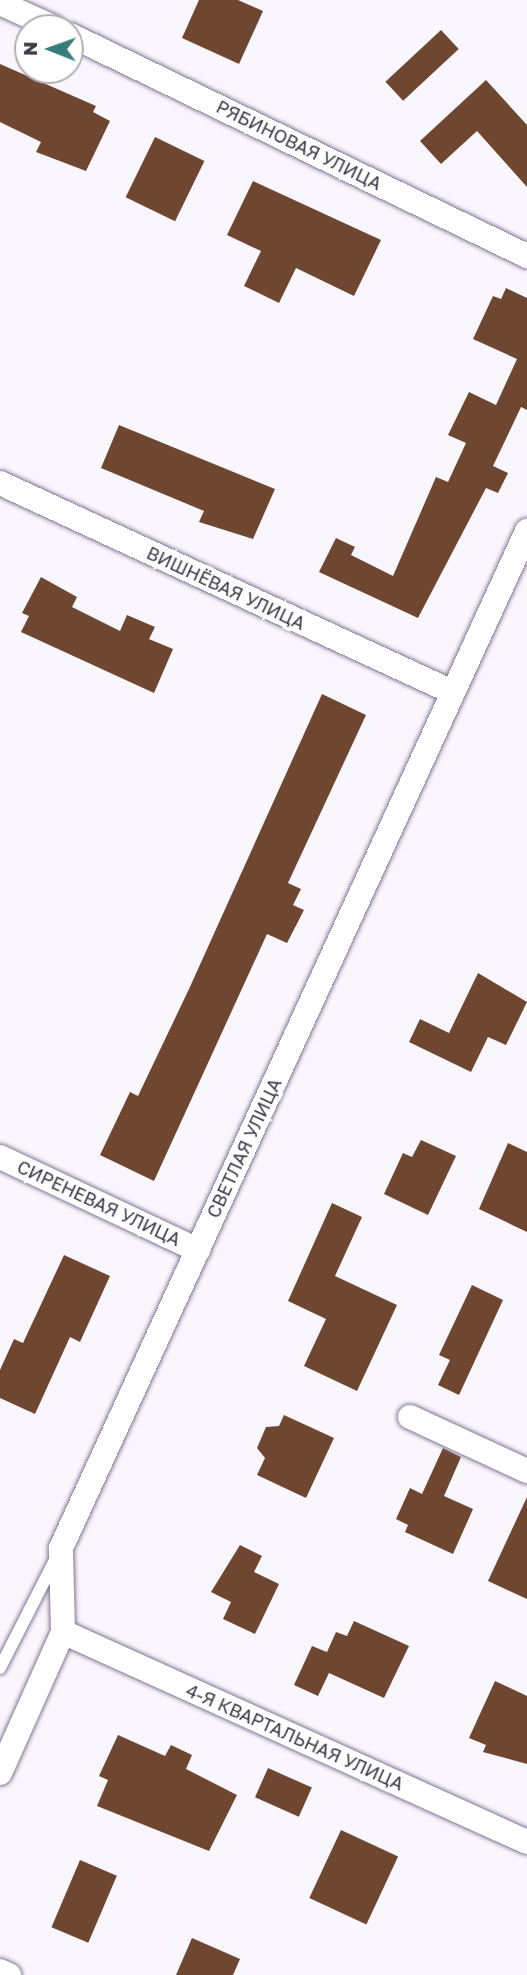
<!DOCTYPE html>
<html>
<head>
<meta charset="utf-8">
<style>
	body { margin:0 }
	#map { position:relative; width:527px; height:1975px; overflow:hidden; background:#f9f7fd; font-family:"Golos Text",sans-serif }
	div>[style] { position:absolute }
	.building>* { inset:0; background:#6f4731; transform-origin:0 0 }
	.roads { filter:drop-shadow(0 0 2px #837693) drop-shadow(0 0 2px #837693) }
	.service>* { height:12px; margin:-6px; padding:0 6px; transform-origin:6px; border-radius:6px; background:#fff }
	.minor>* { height:24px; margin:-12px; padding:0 12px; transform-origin:12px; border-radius:12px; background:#fff }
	span { translate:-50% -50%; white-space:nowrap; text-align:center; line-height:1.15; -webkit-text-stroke:7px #fff; paint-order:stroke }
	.street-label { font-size:18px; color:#403a47 }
	.north { position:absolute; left:14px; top:14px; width:70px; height:70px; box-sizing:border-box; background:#fff; border:2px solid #b3b0b5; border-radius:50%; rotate:271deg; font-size:19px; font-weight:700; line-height:28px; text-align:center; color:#403a47 }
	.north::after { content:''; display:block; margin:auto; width:24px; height:32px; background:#357e7c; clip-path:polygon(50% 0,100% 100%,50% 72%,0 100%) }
</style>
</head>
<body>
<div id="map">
	<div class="building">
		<i style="clip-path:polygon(199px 0,238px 0,263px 11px,239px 64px,182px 38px)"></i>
		<i style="left:441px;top:30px;width:26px;height:76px;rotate:47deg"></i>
		<i style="clip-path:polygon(0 64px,96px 106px,93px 112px,110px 121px,86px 171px,36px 152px,41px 142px,0 122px)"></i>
		<i style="clip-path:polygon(486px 80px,527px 125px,527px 187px,477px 131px,441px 164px,420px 141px)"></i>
		<i style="left:155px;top:137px;width:55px;height:67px;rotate:26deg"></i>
		<i style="clip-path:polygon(253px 181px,381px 240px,354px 296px,296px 268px,279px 303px,244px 286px,261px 251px,227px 235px)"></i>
		<i style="clip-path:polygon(506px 288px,527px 298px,527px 410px,521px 407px,493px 466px,508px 473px,498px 493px,486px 488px,418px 618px,319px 572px,336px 538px,355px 547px,351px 555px,393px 576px,436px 477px,448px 482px,466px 443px,448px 435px,469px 392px,496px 405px,517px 359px,473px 339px,493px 296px,501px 299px)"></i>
		<i style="clip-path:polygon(119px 425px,275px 489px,253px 539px,199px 522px,204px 511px,101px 468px)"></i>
		<i style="clip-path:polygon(41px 577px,77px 597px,72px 607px,120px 631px,127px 615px,155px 627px,149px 639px,173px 649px,154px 693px,21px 632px,29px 616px,22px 613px)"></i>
		<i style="clip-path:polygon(322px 694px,366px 715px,288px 883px,301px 889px,293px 905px,304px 910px,287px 943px,267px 934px,154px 1181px,100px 1155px,130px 1092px,138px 1096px,189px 989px)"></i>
		<i style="clip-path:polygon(478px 973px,527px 1002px,506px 1045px,488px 1037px,471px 1072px,409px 1042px,420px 1019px,449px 1033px)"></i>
		<i style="clip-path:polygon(421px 1140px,456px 1156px,428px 1215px,384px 1194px,403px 1153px,412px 1157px)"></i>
		<i style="clip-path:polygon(508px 1143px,527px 1152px,527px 1232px,479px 1209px)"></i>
		<i style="clip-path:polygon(332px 1203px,362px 1217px,335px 1276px,397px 1305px,357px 1391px,304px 1366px,326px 1319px,288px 1301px)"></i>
		<i style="clip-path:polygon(64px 1255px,110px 1276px,80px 1342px,70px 1337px,35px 1414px,0 1398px,0 1370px,14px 1339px,23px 1343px)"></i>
		<i style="clip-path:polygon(472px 1285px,503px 1300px,459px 1395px,438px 1385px,450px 1360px,439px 1355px)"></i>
		<i style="clip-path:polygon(284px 1415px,334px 1438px,306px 1498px,257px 1475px,265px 1458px,257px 1448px,266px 1427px,279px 1426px)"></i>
		<i style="clip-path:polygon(443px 1448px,461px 1457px,444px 1496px,473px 1509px,453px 1554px,405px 1532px,408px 1525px,396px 1519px,410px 1488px,422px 1494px)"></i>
		<i style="clip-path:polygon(527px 1497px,527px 1599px,488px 1581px)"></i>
		<i style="clip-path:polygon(240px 1545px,262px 1556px,254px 1572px,279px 1584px,255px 1634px,223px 1619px,231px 1602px,211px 1592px)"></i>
		<i style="clip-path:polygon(354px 1621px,409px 1646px,384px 1698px,329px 1673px,318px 1696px,294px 1685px,312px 1646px,327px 1652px,336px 1632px,347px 1636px)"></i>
		<i style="clip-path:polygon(495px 1681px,527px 1696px,527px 1764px,483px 1752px,486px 1745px,469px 1738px)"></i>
		<i style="clip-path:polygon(118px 1735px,165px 1756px,171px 1745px,192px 1755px,186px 1769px,237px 1795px,209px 1851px,97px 1806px,108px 1780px,99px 1776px)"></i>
		<i style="left:268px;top:1768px;width:48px;height:32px;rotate:24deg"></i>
		<i style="left:341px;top:1830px;width:63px;height:75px;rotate:25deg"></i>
		<i style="left:80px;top:1860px;width:40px;height:73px;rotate:23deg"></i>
		<i style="clip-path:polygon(192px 1938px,240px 1959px,233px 1975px,176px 1975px)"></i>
	</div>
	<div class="roads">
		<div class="service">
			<i style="left:0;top:1668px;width:126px;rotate:-63deg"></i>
		</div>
		<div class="minor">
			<i style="left:0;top:3px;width:60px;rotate:24.4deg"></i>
			<i style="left:70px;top:35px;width:508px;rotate:25.81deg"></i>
			<i style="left:0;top:483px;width:498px;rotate:24.8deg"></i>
			<i style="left:0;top:1157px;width:219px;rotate:25.2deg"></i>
			<i style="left:410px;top:1417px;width:129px;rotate:24.8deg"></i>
			<i style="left:63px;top:1632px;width:509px;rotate:24.35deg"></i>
			<i style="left:0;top:1773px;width:154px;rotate:-65.9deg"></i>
			<i style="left:63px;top:1632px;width:84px;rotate:-91.4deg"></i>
			<i style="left:61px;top:1548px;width:1119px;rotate:-65.38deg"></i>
			<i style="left:0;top:1971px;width:10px;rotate:24deg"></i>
		</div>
	</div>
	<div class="street-label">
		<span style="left:299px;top:145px;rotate:26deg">РЯБИНОВАЯ УЛИЦА</span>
		<span style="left:226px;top:588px;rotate:25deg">ВИШНЁВАЯ УЛИЦА</span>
		<span style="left:244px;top:1148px;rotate:-65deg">СВЕТЛАЯ УЛИЦА</span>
		<span style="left:99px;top:1203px;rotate:25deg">СИРЕНЕВАЯ УЛИЦА</span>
		<span style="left:295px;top:1737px;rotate:24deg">4-Я КВАРТАЛЬНАЯ УЛИЦА</span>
	</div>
	<div class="north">N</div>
</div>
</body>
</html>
